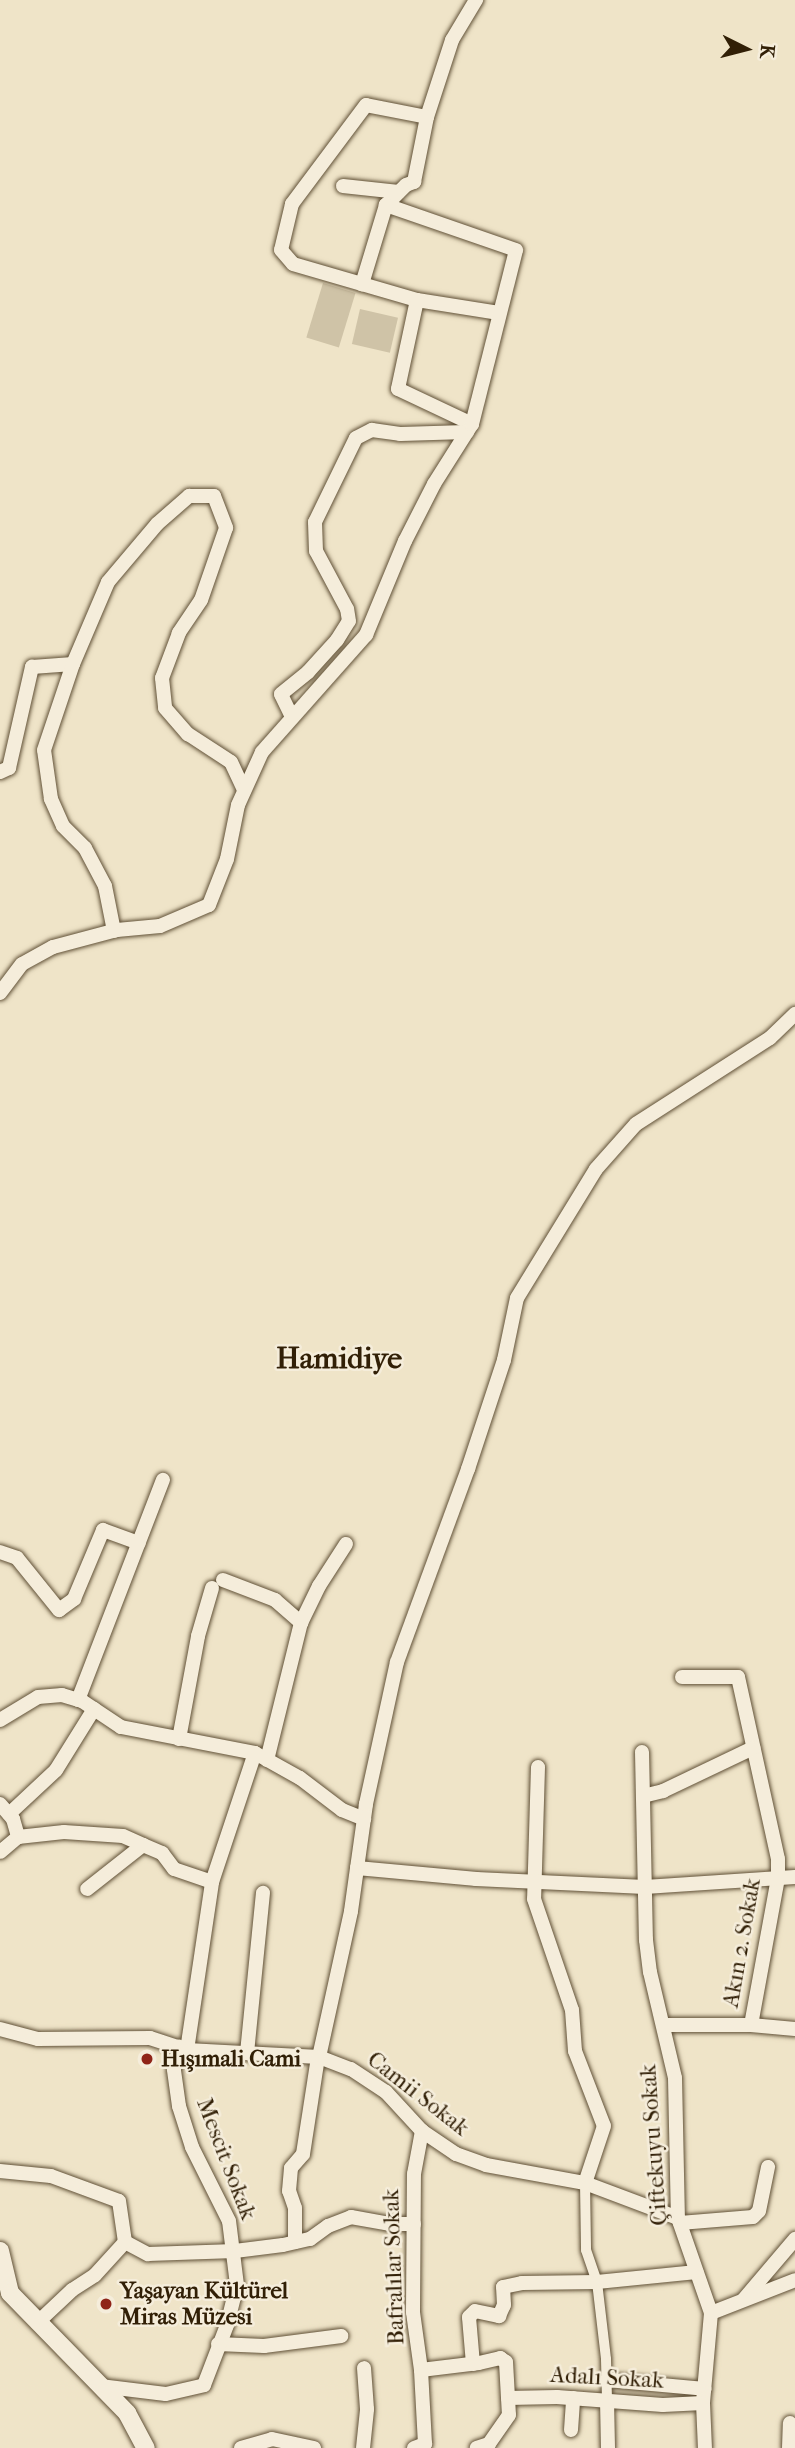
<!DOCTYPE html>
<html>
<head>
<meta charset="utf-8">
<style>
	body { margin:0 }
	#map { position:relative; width:795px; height:2448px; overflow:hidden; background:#efe4c8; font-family:"IM FELL French Canon",serif }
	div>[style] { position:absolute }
	.green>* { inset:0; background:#cfc3a7; transform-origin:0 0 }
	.roads { filter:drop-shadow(0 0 2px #605036) drop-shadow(0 0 2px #605036) }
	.pedestrian>* { height:10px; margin:-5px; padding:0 5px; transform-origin:5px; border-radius:5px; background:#f5eddb }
	.minor>* { height:14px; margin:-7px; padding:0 7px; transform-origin:7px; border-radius:7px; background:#f5eddb }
	.tertiary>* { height:18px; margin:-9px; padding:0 9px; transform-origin:9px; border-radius:9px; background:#f5eddb }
	.dots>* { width:19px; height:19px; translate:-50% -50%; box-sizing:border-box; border:4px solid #f5eddb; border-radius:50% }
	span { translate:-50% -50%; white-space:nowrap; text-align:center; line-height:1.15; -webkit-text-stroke:5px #f5eddb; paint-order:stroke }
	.street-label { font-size:23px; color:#311f06 }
	.poi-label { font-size:23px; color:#311f06; font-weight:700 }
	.left { translate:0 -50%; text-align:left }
	.district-label { font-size:30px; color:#311f06; font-weight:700 }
	.north { position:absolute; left:711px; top:14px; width:70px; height:70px; -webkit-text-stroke:5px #f5eddb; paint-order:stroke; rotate:96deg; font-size:19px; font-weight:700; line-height:28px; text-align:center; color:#311f06 }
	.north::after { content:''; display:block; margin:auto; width:24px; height:32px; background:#311f06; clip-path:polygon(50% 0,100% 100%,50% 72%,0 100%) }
</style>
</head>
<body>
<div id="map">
	<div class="green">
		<i style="left:323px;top:283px;width:34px;height:57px;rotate:17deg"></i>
		<i style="left:360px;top:309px;width:39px;height:36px;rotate:13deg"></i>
	</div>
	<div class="roads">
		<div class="pedestrian">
			<i style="left:585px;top:2183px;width:67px;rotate:89.1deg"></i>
			<i style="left:586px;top:2250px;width:34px;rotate:71deg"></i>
			<i style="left:597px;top:2282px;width:78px;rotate:83.3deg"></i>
			<i style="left:606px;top:2359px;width:41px;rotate:88.6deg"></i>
		</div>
		<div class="minor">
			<i style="left:427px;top:117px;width:81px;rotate:-72deg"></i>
			<i style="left:452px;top:40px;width:47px;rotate:-59deg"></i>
			<i style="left:343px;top:186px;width:56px;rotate:6.1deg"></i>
			<i style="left:386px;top:205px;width:28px;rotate:-45deg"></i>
			<i style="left:406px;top:185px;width:9px;rotate:-21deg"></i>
			<i style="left:414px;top:182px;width:66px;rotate:-78.7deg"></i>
			<i style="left:427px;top:117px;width:62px;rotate:-168.9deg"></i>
			<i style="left:366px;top:105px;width:124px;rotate:126.8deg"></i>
			<i style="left:292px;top:204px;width:47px;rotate:103.4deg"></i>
			<i style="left:281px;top:250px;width:18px;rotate:49deg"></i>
			<i style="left:293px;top:264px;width:129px;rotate:16.2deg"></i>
			<i style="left:417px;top:300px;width:91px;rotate:102.1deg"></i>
			<i style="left:398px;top:389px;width:82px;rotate:25.3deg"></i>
			<i style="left:417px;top:300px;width:83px;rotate:9deg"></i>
			<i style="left:292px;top:717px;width:25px;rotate:-116deg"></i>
			<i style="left:281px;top:694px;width:35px;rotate:-39deg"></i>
			<i style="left:308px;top:672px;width:43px;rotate:-47.8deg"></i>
			<i style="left:337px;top:640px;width:22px;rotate:-58deg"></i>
			<i style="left:349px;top:621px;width:12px;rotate:-99deg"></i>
			<i style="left:347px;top:609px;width:66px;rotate:-118.1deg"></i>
			<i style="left:316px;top:551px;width:29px;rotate:-92deg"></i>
			<i style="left:315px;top:522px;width:93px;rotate:-64deg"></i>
			<i style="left:356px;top:438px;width:18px;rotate:-27deg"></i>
			<i style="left:372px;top:430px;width:28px;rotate:8deg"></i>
			<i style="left:400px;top:434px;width:67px;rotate:-1.7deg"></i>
			<i style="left:0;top:772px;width:10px;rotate:-24deg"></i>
			<i style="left:9px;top:768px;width:104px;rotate:-77.2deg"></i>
			<i style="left:32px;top:667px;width:41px;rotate:-4.2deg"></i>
			<i style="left:114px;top:931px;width:46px;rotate:-101.3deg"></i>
			<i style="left:105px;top:886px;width:43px;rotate:-117.8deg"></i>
			<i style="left:85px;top:848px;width:31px;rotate:-135deg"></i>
			<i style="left:63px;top:826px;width:30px;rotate:-114deg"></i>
			<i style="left:51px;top:799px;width:49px;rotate:-98.1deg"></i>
			<i style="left:44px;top:750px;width:91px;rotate:-71.4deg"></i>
			<i style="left:73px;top:664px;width:89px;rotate:-66.9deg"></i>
			<i style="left:108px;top:582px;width:76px;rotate:-49.8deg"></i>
			<i style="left:157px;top:524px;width:43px;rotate:-41.2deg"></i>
			<i style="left:189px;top:496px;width:25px"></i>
			<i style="left:214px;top:496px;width:34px;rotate:69deg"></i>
			<i style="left:226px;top:528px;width:76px;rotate:109.1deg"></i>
			<i style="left:201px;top:600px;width:40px;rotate:124deg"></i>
			<i style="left:179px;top:633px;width:48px;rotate:110.7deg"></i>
			<i style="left:162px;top:678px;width:30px;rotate:84deg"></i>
			<i style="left:165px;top:708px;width:35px;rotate:49deg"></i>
			<i style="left:188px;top:734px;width:51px;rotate:33.1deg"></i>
			<i style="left:231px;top:762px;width:31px;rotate:65deg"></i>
			<i style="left:0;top:993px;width:36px;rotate:-53deg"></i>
			<i style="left:22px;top:964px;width:35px;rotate:-29deg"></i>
			<i style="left:53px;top:947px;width:66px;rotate:-14.9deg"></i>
			<i style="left:117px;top:930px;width:43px;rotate:-5.3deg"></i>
			<i style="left:160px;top:926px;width:53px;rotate:-23.2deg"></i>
			<i style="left:209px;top:905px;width:49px;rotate:-68.6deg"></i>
			<i style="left:227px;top:859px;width:55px;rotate:-78.5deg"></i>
			<i style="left:238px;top:805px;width:58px;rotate:-65.6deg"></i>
			<i style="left:262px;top:752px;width:157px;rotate:-48.4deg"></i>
			<i style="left:366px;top:635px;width:102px;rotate:-67.5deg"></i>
			<i style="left:405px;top:541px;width:64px;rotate:-63deg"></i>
			<i style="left:434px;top:484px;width:71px;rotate:-57.7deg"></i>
			<i style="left:472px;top:424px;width:179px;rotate:-75.8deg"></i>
			<i style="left:516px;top:250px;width:138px;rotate:-160.9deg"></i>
			<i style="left:386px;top:205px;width:83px;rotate:106.9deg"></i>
			<i style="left:0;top:1552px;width:18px;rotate:19deg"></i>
			<i style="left:17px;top:1558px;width:67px;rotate:51.1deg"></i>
			<i style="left:59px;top:1610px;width:19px;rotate:-36deg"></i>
			<i style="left:74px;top:1599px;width:75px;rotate:-67.2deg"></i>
			<i style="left:103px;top:1530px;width:38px;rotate:20deg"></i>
			<i style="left:223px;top:1580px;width:56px;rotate:21deg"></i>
			<i style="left:275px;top:1600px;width:35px;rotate:41deg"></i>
			<i style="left:682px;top:1677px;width:56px"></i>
			<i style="left:738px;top:1677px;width:186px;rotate:77.6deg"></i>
			<i style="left:778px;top:1859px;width:19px;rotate:90deg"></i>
			<i style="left:778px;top:1878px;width:149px;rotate:100.4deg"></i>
			<i style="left:78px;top:1700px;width:236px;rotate:-68.9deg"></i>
			<i style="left:0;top:1720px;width:44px;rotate:-31.2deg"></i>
			<i style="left:38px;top:1697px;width:24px;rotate:-5deg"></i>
			<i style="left:62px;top:1695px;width:21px;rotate:17deg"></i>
			<i style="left:82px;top:1701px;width:47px;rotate:33.7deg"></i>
			<i style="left:121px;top:1727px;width:136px;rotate:11deg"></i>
			<i style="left:255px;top:1753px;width:51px;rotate:29.1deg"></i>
			<i style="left:300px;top:1778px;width:53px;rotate:37.3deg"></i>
			<i style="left:342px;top:1810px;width:24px;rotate:22deg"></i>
			<i style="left:179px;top:1739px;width:105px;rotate:-79.5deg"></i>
			<i style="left:198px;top:1636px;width:50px;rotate:-73.7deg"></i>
			<i style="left:642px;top:1752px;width:188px;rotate:88.8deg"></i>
			<i style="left:646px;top:1940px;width:32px;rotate:83deg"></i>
			<i style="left:650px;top:1972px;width:109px;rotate:76.7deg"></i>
			<i style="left:675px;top:2078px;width:140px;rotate:88.8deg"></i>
			<i style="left:678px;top:2218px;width:101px;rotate:70.8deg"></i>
			<i style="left:711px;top:2313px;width:90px;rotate:95.1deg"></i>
			<i style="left:703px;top:2403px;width:45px;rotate:87.5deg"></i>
			<i style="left:267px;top:1760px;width:141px;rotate:-76.1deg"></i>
			<i style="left:301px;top:1623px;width:41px;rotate:-64.1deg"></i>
			<i style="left:319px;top:1586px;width:50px;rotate:-57.3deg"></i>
			<i style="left:538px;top:1767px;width:132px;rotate:91.7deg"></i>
			<i style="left:534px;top:1899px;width:117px;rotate:71.1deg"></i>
			<i style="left:572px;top:2010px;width:41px;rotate:85.8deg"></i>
			<i style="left:575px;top:2051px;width:80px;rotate:68.9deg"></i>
			<i style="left:604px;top:2126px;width:60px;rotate:108.4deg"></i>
			<i style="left:643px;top:1796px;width:21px;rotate:-14deg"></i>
			<i style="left:663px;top:1791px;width:100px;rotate:-25.5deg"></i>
			<i style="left:0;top:1804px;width:20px;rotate:49deg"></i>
			<i style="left:13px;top:1819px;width:19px;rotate:74deg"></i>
			<i style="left:18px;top:1837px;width:23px;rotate:140deg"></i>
			<i style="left:9px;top:1814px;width:64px;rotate:-43.1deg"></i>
			<i style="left:56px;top:1770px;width:72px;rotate:-58.1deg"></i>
			<i style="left:18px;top:1837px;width:46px;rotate:-6.2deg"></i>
			<i style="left:64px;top:1832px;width:59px;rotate:3.9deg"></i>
			<i style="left:123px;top:1836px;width:22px;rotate:24deg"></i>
			<i style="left:143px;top:1845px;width:71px;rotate:141.8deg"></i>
			<i style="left:143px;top:1845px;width:21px;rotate:23deg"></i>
			<i style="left:162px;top:1853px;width:20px;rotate:53deg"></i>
			<i style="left:174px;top:1869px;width:40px;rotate:18.9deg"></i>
			<i style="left:357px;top:1868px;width:120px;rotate:5.3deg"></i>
			<i style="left:476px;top:1879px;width:169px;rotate:2.7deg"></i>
			<i style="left:645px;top:1887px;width:150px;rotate:-3.8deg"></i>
			<i style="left:664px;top:2025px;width:87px"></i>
			<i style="left:751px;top:2025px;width:44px;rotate:5.2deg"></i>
			<i style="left:0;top:2029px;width:39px;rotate:15deg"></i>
			<i style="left:38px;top:2039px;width:112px;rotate:-0.5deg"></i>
			<i style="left:150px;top:2038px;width:39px;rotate:18deg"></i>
			<i style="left:187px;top:2050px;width:132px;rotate:3deg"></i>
			<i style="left:319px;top:2057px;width:34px;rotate:21deg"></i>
			<i style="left:351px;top:2069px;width:42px;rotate:33.3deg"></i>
			<i style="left:386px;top:2092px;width:53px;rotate:47.3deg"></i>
			<i style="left:422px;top:2131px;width:41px;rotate:34.1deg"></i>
			<i style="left:456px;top:2154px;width:32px;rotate:20deg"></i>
			<i style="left:486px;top:2165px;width:101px;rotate:10.3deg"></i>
			<i style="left:585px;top:2183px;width:99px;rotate:20.6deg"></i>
			<i style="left:187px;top:2050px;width:170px;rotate:-81.5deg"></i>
			<i style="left:212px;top:1882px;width:136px;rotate:-71.6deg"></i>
			<i style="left:247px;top:2053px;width:161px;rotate:-84.3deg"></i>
			<i style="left:319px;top:2057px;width:149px;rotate:-77.6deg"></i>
			<i style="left:351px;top:1911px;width:108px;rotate:-82deg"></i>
			<i style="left:366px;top:1804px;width:145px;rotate:-77.7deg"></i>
			<i style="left:397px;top:1662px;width:206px;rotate:-69.8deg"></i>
			<i style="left:468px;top:1469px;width:115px;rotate:-71.7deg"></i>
			<i style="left:504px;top:1360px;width:63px;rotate:-78.2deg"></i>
			<i style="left:517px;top:1298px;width:151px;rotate:-58.5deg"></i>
			<i style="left:596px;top:1169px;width:60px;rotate:-48.4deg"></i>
			<i style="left:636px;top:1124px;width:159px;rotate:-32.7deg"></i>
			<i style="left:770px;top:1038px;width:35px;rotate:-44deg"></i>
			<i style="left:0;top:2171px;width:51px;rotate:5.6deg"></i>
			<i style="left:51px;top:2176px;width:72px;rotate:20.2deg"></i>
			<i style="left:119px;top:2201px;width:41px;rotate:81.7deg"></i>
			<i style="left:125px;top:2242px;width:26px;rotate:28deg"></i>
			<i style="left:148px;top:2254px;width:87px;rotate:-2deg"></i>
			<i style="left:235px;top:2251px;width:48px;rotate:-7.1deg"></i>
			<i style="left:283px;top:2245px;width:28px;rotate:-13deg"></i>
			<i style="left:310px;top:2239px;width:22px;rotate:-36deg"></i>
			<i style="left:328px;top:2226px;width:25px;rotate:-21deg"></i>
			<i style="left:351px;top:2217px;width:39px;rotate:10deg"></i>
			<i style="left:389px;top:2224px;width:25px"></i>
			<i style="left:680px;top:2223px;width:73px;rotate:-4.7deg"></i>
			<i style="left:753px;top:2217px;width:8px;rotate:-45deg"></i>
			<i style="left:759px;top:2211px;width:45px;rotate:-78.4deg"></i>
			<i style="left:295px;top:2242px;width:34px;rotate:-90deg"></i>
			<i style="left:295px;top:2208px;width:18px;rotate:-109deg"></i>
			<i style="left:289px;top:2191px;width:23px;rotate:-85deg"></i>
			<i style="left:291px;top:2168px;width:18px;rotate:-49deg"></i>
			<i style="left:303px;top:2154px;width:98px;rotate:-81.2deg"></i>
			<i style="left:744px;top:2299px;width:79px;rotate:-49.6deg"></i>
			<i style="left:711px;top:2313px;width:90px;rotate:-21.4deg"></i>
			<i style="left:37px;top:2323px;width:48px;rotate:-43.3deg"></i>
			<i style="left:72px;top:2290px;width:27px;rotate:-33deg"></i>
			<i style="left:95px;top:2275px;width:45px;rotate:-47.7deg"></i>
			<i style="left:218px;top:2344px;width:46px;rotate:2.5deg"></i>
			<i style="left:264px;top:2346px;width:78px;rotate:-7.4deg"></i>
			<i style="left:473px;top:2364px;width:47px;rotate:-94.9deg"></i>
			<i style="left:469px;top:2317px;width:8px;rotate:-45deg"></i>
			<i style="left:475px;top:2311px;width:25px;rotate:12deg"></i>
			<i style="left:499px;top:2316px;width:12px;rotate:-66deg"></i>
			<i style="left:504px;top:2305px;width:18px;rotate:-93deg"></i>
			<i style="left:503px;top:2287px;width:19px;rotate:-12deg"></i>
			<i style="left:522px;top:2283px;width:75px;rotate:-0.8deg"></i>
			<i style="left:597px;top:2282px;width:100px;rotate:-5.7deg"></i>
			<i style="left:421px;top:2370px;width:58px;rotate:-6.9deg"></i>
			<i style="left:479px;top:2363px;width:22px;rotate:-13deg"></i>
			<i style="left:500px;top:2358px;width:7px;rotate:34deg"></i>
			<i style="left:506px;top:2362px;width:53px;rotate:86.8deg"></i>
			<i style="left:509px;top:2415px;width:35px;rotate:125deg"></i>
			<i style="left:489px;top:2444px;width:13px;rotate:162deg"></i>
			<i style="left:607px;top:2380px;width:98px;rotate:5.2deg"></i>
			<i style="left:100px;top:2386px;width:66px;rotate:6.9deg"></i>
			<i style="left:166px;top:2394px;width:39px;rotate:-13deg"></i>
			<i style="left:204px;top:2385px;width:64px;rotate:-69deg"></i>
			<i style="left:227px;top:2325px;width:41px;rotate:-76deg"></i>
			<i style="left:237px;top:2285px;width:64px;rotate:-97.1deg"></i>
			<i style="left:229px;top:2221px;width:83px;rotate:-116.6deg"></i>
			<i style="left:192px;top:2147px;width:43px;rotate:-107.6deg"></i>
			<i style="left:179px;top:2106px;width:37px;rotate:-98deg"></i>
			<i style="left:174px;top:2069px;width:23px;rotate:-77deg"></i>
			<i style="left:508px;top:2398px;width:49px;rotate:-1.2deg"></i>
			<i style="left:557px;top:2397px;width:106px;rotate:4.3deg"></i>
			<i style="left:663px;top:2405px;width:40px;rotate:-2.9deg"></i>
			<i style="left:607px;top:2400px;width:48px;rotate:88.8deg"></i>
			<i style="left:571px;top:2430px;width:32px;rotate:-86deg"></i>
			<i style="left:241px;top:2448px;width:32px;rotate:-16deg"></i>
			<i style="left:272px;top:2439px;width:43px;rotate:12.1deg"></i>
			<i style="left:363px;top:2448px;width:39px;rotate:-84deg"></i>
			<i style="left:367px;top:2409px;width:41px;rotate:-94.2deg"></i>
			<i style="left:414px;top:2448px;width:12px;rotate:-20deg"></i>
			<i style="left:425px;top:2444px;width:74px;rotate:-93.1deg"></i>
			<i style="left:421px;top:2370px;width:59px;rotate:-97.9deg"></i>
			<i style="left:413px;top:2312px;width:138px;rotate:-89.6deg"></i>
			<i style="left:414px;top:2174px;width:44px;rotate:-79.5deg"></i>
			<i style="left:789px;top:2448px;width:25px;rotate:-88deg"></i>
		</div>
		<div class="tertiary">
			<i style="left:0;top:2251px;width:43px;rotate:76.6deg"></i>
			<i style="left:10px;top:2293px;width:168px;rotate:45.7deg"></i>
			<i style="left:127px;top:2413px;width:40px;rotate:62deg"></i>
		</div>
	</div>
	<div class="dots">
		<i style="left:147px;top:2059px;background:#8f2418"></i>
		<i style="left:106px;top:2304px;background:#8f2418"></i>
	</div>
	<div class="street-label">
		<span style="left:742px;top:1943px;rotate:-80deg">Akın 2. Sokak</span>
		<span style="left:418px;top:2094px;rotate:38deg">Camii Sokak</span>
		<span style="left:654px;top:2145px;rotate:-94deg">Çiftekuyu Sokak</span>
		<span style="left:226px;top:2159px;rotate:69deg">Mescit Sokak</span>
		<span style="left:394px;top:2267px;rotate:-92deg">Bafralılar Sokak</span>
		<span style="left:607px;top:2378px;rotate:3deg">Adalı Sokak</span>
	</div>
	<div class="poi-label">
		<span class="left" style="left:161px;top:2059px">Hışımali Cami</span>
		<span class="left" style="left:120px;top:2304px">Yaşayan Kültürel<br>Miras Müzesi</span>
	</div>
	<div class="district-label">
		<span style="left:339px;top:1359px">Hamidiye</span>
	</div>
	<div class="north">K</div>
</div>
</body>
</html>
